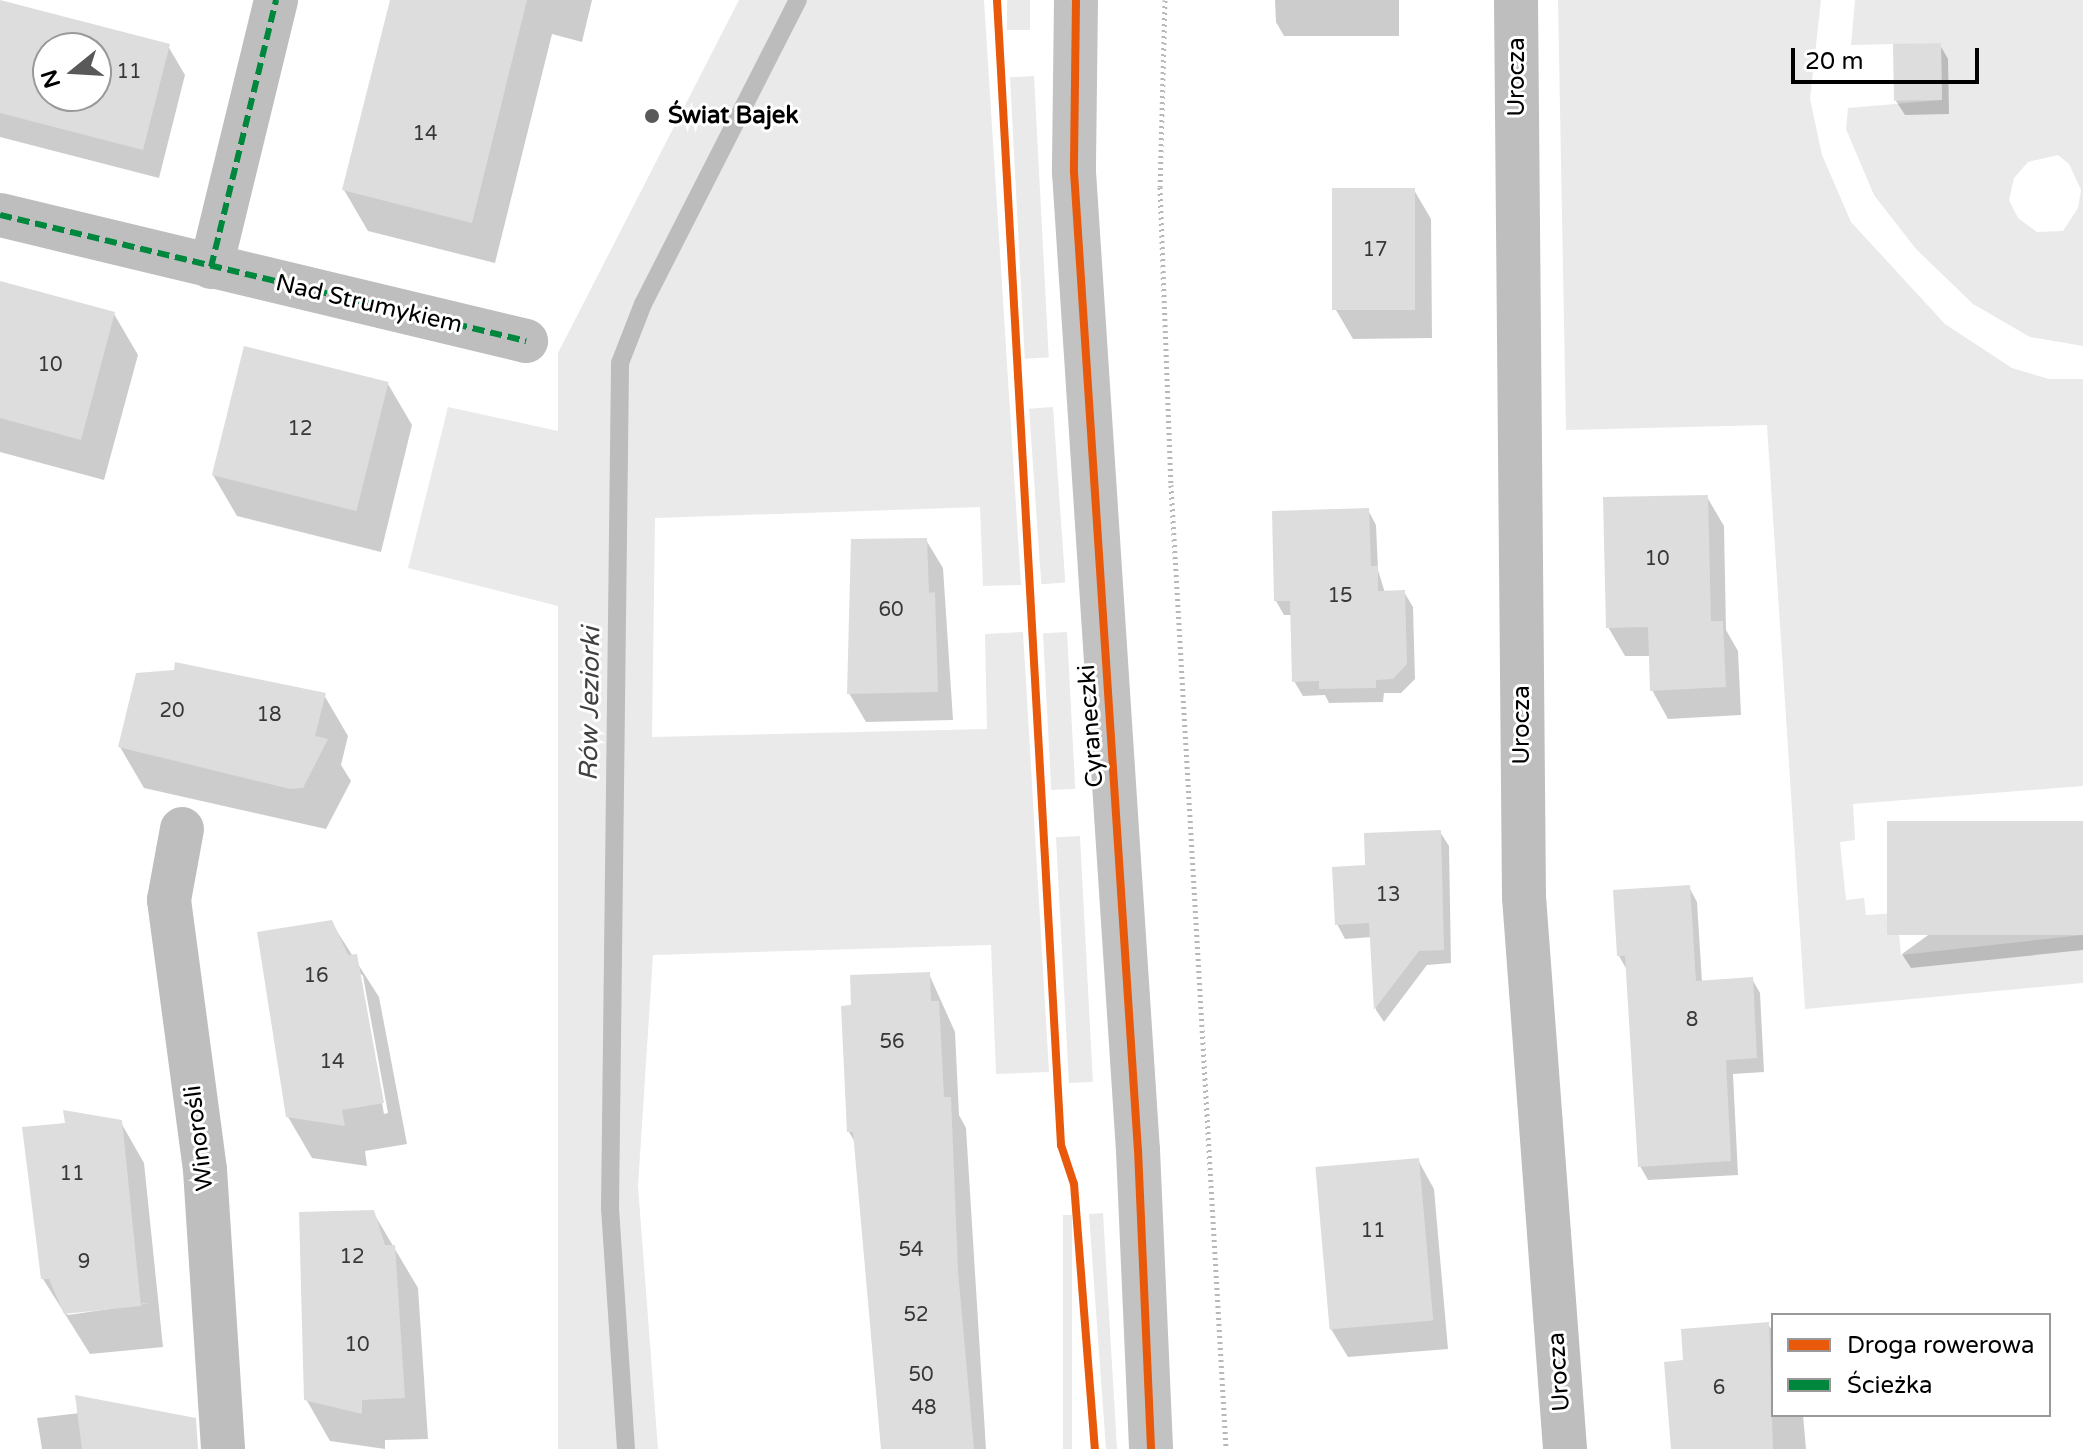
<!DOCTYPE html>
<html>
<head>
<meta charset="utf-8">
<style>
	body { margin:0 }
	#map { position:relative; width:2083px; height:1449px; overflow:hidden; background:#fff; font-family:"Varela Round",sans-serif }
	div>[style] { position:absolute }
	.green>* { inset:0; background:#eaeaea; transform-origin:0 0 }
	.shadow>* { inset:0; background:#0003 }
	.stream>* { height:18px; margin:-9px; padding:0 9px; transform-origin:9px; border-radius:9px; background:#bcbcbc }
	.building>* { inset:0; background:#ddd; transform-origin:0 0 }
	.path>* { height:5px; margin-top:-2.5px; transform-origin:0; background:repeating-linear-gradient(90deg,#b8b8b8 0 2px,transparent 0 6px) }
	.street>* { height:44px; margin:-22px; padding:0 22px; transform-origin:22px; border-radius:22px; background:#bebebe }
	.secondary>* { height:44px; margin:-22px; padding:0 22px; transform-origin:22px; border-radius:22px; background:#c2c2c2 }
	.quiet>* { height:6px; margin-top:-3px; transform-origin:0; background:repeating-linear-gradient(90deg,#00873e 0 12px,transparent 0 18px) }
	.cycleway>* { height:8px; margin:-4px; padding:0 4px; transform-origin:4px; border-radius:4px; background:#e8590c }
	.dots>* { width:22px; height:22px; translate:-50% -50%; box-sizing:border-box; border:4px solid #fff; border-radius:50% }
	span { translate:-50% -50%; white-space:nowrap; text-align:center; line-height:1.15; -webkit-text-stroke:6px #fff; paint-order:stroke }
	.number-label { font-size:20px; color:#373737 }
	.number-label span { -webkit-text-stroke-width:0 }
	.street-label { font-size:24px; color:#000 }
	.poi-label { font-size:24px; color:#000; font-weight:700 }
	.left { translate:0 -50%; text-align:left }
	.water-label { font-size:26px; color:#414141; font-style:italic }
	.legend { position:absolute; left:1771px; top:1313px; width:280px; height:104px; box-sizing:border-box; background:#fff; border:2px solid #999; margin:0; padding:10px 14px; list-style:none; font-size:24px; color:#000 }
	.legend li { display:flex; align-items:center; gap:16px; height:40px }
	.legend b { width:40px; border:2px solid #999 }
	.north { position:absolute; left:32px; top:32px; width:80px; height:80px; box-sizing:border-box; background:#fff; border:2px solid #999; border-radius:50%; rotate:252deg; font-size:22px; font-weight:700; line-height:32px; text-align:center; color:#000 }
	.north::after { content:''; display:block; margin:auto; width:28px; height:36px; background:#595959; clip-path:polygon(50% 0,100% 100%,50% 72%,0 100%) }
	.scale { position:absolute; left:1791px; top:48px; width:188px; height:36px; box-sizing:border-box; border:4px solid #000; border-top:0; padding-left:10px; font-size:24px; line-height:28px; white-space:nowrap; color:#000; -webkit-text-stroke:6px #fff; paint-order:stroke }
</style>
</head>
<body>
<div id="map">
	<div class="green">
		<i style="clip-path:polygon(739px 0,984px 0,1021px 585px,983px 586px,980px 507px,655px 518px,652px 737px,987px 729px,985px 634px,1023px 632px,1049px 1072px,996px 1074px,991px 945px,653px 955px,638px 1186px,658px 1449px,558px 1449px,558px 606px,408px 568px,448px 407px,558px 431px,558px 353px)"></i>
		<i style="left:1007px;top:0;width:23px;height:30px"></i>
		<i style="clip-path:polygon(1558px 0,1821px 0,1810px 99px,1822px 155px,1851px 222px,1945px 324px,2012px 368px,2049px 379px,2083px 379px,2083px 786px,1853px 804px,1855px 840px,1840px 842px,1846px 900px,1864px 898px,1866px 915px,1897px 913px,1901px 955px,2083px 935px,2083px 983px,1805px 1009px,1767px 425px,1566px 430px)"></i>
		<i style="clip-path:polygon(evenodd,1855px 0,2083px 0,2083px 346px,2030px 337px,1973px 304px,1916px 249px,1874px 195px,1846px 129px,1848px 108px,1942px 100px,1941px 43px,1851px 45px,1855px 0,2058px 155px,2069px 164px,2081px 190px,2078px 208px,2063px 231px,2037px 232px,2018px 218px,2009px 200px,2014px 178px,2028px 162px,2058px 155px)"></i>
		<i style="left:1034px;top:76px;width:282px;height:24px;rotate:87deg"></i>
		<i style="left:1053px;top:407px;width:176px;height:24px;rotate:86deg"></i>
		<i style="left:1067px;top:632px;width:157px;height:24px;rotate:87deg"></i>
		<i style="left:1080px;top:836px;width:246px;height:24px;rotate:87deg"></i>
		<i style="clip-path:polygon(1103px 1213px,1117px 1449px,1106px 1449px,1089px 1214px)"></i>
		<i style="left:1063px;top:1215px;width:9px;height:235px"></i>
	</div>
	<div class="shadow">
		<i style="clip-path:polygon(424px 0,592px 0,582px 42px,552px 34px,495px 263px,368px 231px,344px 190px)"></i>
		<i style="clip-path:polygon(1275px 0,1399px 0,1399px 36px,1284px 36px,1276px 22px)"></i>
		<i style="clip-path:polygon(evenodd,0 3px,168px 46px,185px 75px,159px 178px,0 137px,0 3px,48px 48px,96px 48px,96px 96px,48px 96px,48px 48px)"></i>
		<i style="clip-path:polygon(1940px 45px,1948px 59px,1949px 114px,1905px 115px,1896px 101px)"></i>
		<i style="clip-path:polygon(1414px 190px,1431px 219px,1432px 338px,1353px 339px,1336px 310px)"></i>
		<i style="clip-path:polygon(0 283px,114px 314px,138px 355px,104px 480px,0 452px)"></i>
		<i style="clip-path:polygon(388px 384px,412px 425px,381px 552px,237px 516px,213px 475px)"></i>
		<i style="clip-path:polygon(1707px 497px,1724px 526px,1726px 630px,1738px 651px,1741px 715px,1668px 719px,1652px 690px,1651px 656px,1625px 656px,1608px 627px)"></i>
		<i style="clip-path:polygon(1368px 510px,1376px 525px,1378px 570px,1385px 593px,1404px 592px,1413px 607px,1415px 679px,1401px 693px,1384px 693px,1383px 702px,1329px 703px,1325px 695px,1303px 696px,1294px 681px,1292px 615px,1284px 615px,1276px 601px)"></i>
		<i style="clip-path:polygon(926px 540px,943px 568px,953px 720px,866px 722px,849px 693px)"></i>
		<i style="clip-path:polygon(324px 695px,348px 736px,341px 765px,351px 781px,326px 829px,144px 788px,120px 747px)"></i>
		<i style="clip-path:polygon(2083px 823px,2083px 950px,1911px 968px,1902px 954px)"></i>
		<i style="clip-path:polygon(1440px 832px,1449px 846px,1451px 963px,1427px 965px,1384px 1022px,1376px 1010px,1372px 937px,1345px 939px,1337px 924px,1367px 867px)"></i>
		<i style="clip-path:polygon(1689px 887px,1697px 902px,1702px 982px,1752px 979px,1760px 993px,1764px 1072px,1733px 1074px,1738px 1175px,1648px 1180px,1640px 1166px,1627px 970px,1619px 956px)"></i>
		<i style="clip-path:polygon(evenodd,331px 922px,379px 997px,407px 1144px,365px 1151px,367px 1166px,312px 1158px,288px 1117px,331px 922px,358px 971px,363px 976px,388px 1113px,384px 1114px,358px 971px)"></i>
		<i style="clip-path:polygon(929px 974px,955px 1032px,959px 1115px,966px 1128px,986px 1449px,882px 1449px,856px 1144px,849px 1132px,853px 1007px)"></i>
		<i style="clip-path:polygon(evenodd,120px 1121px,144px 1163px,163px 1347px,90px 1354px,43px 1279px,120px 1121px,150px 1303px,68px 1315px,64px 1312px,150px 1303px)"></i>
		<i style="clip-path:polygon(1418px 1160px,1434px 1189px,1448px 1349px,1348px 1357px,1331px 1329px)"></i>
		<i style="clip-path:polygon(373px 1212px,418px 1288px,428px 1439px,385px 1440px,385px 1449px,330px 1441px,306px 1399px)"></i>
		<i style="clip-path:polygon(1768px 1324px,1773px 1332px,1773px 1415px,1803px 1415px,1806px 1449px,1673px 1449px,1685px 1362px)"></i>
		<i style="clip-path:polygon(80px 1413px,156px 1449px,42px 1449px,37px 1418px)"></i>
	</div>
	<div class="stream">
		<i style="left:626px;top:1449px;width:241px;rotate:-93.8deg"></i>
		<i style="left:610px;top:1209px;width:846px;rotate:-89.32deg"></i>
		<i style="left:620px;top:363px;width:63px;rotate:-68.7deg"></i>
		<i style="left:643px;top:304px;width:341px;rotate:-63deg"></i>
	</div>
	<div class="building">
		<i style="clip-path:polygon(evenodd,0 0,170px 44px,143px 150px,0 113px,0 0,48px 48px,96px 48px,96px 96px,48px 96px,48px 48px)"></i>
		<i style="clip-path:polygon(390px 0,527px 0,472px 223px,342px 190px)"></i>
		<i style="left:1941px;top:43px;width:57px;height:48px;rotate:89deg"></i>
		<i style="left:1415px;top:188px;width:122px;height:83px;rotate:90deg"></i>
		<i style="clip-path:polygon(0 281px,115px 312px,81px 440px,0 418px)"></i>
		<i style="left:244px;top:346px;width:149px;height:133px;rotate:14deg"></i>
		<i style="clip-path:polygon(1708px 495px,1711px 621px,1723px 621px,1726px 687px,1650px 691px,1648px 627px,1606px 628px,1603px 497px)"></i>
		<i style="clip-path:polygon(1369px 508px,1371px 566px,1378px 566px,1378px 591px,1405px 590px,1407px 664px,1393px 679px,1376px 680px,1376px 688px,1319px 689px,1319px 681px,1292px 682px,1290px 601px,1274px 601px,1272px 511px)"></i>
		<i style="clip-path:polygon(927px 538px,929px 593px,935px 592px,938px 692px,847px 694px,851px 539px)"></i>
		<i style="clip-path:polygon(175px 662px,326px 693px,315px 736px,328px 739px,303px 788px,290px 789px,118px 747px,136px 673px,174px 670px)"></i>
		<i style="left:2083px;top:821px;width:114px;height:196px;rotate:90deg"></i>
		<i style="clip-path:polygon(1441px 830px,1444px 950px,1419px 951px,1374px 1010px,1369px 923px,1335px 925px,1332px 867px,1365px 865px,1364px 833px)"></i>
		<i style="clip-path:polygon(1690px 885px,1696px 981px,1753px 977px,1757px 1058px,1726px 1060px,1731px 1161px,1638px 1167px,1625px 956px,1617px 956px,1613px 890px)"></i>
		<i style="clip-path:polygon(332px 920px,348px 955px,357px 954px,384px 1103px,342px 1110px,345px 1126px,286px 1117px,257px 932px)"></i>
		<i style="clip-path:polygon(930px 972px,931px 1001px,939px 1001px,944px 1097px,951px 1097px,958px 1271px,974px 1449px,881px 1449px,853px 1132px,847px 1132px,841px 1006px,851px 1005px,850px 975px)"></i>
		<i style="clip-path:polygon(63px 1110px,122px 1120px,141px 1306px,64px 1314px,49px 1279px,41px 1279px,22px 1127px,65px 1123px)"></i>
		<i style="left:1419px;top:1158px;width:163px;height:104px;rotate:85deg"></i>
		<i style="clip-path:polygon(374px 1210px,385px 1245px,395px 1245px,405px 1398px,362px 1400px,362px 1414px,304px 1400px,299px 1212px)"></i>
		<i style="clip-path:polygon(1769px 1322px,1773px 1449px,1671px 1449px,1664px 1362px,1683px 1360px,1681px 1329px)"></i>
		<i style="clip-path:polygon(75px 1395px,196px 1418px,198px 1449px,82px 1449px)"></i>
	</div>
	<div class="path">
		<i style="left:1165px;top:0;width:187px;rotate:91.5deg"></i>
		<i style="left:1160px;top:187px;width:298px;rotate:87.9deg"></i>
		<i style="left:1171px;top:485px;width:966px;rotate:86.73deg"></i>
	</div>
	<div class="street">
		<i style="left:1516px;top:0;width:897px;rotate:89.49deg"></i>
		<i style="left:1524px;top:897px;width:554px;rotate:85.75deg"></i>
		<i style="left:0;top:215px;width:541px;rotate:13.47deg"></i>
		<i style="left:211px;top:267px;width:275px;rotate:-76.3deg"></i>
		<i style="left:182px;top:829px;width:72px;rotate:100.4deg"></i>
		<i style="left:169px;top:900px;width:272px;rotate:82.4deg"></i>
		<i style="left:205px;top:1170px;width:280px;rotate:86.3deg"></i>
	</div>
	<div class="secondary">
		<i style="left:1076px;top:0;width:172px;rotate:90.7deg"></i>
		<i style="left:1074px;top:172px;width:980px;rotate:86.26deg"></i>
		<i style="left:1138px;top:1150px;width:299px;rotate:87.5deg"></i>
	</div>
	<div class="quiet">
		<i style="left:0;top:215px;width:541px;rotate:13.47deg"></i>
		<i style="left:211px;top:267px;width:275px;rotate:-76.3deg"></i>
	</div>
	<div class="cycleway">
		<i style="left:997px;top:0;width:1147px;rotate:86.8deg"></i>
		<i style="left:1061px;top:1145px;width:41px;rotate:71.6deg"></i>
		<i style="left:1074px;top:1184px;width:266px;rotate:85.5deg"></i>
		<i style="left:1076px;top:0;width:172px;rotate:90.7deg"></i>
		<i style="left:1074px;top:172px;width:980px;rotate:86.26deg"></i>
		<i style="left:1138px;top:1150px;width:299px;rotate:87.5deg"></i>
	</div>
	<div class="dots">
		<i style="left:652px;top:116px;background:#595959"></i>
	</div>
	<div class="number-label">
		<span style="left:129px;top:72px">11</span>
		<span style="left:425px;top:134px">14</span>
		<span style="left:1375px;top:250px">17</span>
		<span style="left:50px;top:365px">10</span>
		<span style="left:300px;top:429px">12</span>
		<span style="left:1657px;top:559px">10</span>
		<span style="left:1340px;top:596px">15</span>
		<span style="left:891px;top:610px">60</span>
		<span style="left:172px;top:711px">20</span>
		<span style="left:269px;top:715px">18</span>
		<span style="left:1388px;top:895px">13</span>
		<span style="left:316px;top:976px">16</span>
		<span style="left:1692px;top:1020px">8</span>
		<span style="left:892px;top:1042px">56</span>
		<span style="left:332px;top:1062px">14</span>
		<span style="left:72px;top:1174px">11</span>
		<span style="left:1373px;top:1231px">11</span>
		<span style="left:911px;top:1250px">54</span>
		<span style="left:352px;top:1257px">12</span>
		<span style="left:84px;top:1262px">9</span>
		<span style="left:916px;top:1315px">52</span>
		<span style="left:357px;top:1345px">10</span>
		<span style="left:921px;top:1375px">50</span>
		<span style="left:1719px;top:1388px">6</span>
		<span style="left:924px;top:1408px">48</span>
	</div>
	<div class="street-label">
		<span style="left:1517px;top:77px;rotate:-90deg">Urocza</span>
		<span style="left:369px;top:304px;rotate:13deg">Nad Strumykiem</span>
		<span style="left:1522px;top:725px;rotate:-90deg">Urocza</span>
		<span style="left:1091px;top:726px;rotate:-94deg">Cyraneczki</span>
		<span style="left:199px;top:1138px;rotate:-97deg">Winorośli</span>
		<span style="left:1559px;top:1372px;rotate:-94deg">Urocza</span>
	</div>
	<div class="poi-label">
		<span class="left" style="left:668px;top:116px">Świat Bajek</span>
	</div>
	<div class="water-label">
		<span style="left:590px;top:704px;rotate:-89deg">Rów Jeziorki</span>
	</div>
	<ul class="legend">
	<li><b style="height:10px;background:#e8590c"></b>Droga rowerowa</li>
	<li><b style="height:10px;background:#00873e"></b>Ścieżka</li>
	</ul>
	<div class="north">N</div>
	<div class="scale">20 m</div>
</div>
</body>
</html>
